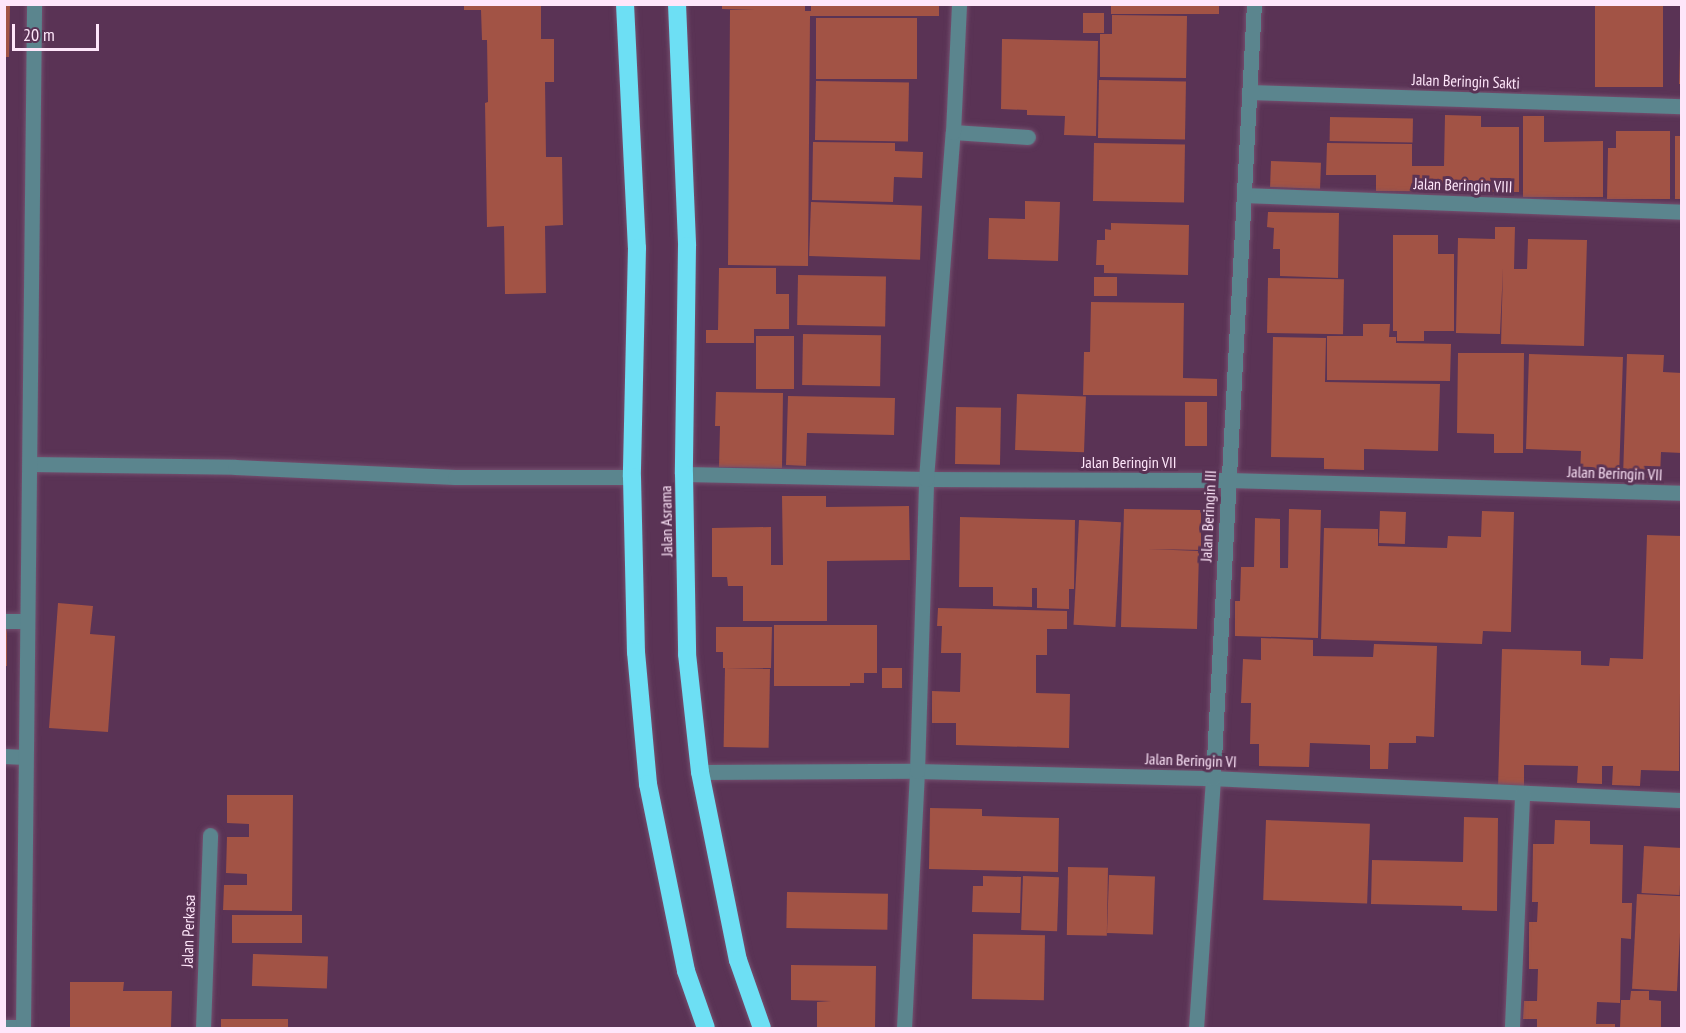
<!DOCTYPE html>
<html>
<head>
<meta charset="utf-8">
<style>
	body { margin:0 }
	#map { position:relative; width:1686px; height:1033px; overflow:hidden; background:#5a3355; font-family:"PT Sans Narrow",sans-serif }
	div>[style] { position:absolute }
	.building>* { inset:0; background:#a25345; transform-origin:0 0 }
	.roads { filter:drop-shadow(0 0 2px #74506f) drop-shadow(0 0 2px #74506f) }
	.minor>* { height:15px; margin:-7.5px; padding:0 7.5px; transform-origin:7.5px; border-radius:7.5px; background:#5b858e }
	.highway>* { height:18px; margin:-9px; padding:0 9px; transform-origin:9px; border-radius:9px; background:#6ddff4 }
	span { translate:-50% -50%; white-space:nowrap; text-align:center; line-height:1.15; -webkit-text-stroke:6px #5a3355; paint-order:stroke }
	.street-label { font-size:16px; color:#fee6fa }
	.frame { position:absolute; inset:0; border:6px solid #fee6fa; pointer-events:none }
	.scale { position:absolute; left:12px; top:24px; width:87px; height:27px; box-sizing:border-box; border:3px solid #fee6fa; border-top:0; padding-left:8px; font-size:18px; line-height:21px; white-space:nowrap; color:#fee6fa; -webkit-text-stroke:4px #5a3355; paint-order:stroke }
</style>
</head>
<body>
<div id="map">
	<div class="building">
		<i style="clip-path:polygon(4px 4px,10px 4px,9px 57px,4px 57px)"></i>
		<i style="clip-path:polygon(464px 4px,541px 4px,541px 39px,554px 39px,554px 82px,545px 82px,546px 157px,562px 157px,563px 225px,545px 226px,546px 293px,505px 294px,504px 226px,487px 227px,485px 103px,488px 102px,487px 40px,482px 40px,481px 10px,464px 10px)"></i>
		<i style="clip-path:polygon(722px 4px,805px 4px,805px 11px,811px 11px,811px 4px,939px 4px,939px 16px,810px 16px,808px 266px,728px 265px,730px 10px,755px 10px,722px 9px)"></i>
		<i style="left:1111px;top:4px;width:108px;height:10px"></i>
		<i style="left:1595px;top:4px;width:68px;height:83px"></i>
		<i style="left:1083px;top:13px;width:21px;height:20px"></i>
		<i style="clip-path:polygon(1112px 15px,1187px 16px,1186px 78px,1100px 77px,1100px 34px,1112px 34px)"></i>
		<i style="left:816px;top:18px;width:101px;height:61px"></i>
		<i style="clip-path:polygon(1002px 39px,1098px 41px,1096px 136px,1064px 135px,1065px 116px,1027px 115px,1027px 110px,1001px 109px)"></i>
		<i style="clip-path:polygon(1680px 46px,1682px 46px,1682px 84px,1679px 84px)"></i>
		<i style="left:1099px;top:80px;width:87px;height:58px;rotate:1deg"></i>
		<i style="left:816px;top:81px;width:93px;height:59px;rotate:1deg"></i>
		<i style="clip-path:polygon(1445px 115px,1481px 116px,1481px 127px,1519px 127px,1519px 192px,1376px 191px,1376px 175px,1326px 175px,1327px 143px,1412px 144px,1412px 166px,1444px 166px)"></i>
		<i style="clip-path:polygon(1523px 116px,1544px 116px,1544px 142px,1603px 141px,1603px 197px,1523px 197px)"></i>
		<i style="left:1330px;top:117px;width:83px;height:24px;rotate:1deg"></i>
		<i style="clip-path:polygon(1616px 131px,1670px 131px,1670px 199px,1607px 199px,1608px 148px,1616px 148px)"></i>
		<i style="left:1675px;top:136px;width:7px;height:63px"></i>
		<i style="clip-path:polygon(813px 142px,895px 143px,895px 151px,923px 152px,922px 178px,894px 177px,893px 202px,812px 200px)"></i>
		<i style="left:1094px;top:143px;width:91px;height:58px;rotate:1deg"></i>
		<i style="left:1271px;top:161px;width:50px;height:26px;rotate:2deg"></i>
		<i style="clip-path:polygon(1025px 201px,1060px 202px,1058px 261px,988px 259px,989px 218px,1025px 219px)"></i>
		<i style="left:811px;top:202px;width:111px;height:54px;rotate:2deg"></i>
		<i style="clip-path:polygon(1268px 212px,1339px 213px,1338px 278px,1280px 276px,1280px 249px,1273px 249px,1274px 228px,1267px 227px)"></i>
		<i style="clip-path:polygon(1111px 223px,1189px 225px,1188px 275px,1104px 273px,1104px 265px,1096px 265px,1097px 240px,1105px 240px,1105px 229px,1111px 230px)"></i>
		<i style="clip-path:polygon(1495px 227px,1515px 227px,1514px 269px,1527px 269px,1528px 239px,1587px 240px,1584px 346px,1501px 344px,1503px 268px,1500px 334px,1456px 333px,1458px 238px,1495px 239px)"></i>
		<i style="clip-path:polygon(1393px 235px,1438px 235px,1438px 254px,1454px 254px,1454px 331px,1424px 331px,1424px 341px,1397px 341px,1397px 331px,1393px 331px)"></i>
		<i style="clip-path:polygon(719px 268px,776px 268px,776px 294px,789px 294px,789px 329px,754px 329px,754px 343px,706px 343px,706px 330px,718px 330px)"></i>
		<i style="left:798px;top:275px;width:88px;height:50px;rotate:1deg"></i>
		<i style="left:1094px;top:277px;width:23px;height:19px"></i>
		<i style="left:1268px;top:278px;width:76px;height:55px;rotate:1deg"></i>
		<i style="clip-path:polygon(1091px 302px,1184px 303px,1183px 378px,1217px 379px,1217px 396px,1083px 395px,1084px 352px,1090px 352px)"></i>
		<i style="clip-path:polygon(1363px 324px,1390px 324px,1389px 337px,1396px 337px,1396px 343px,1451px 344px,1450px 381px,1327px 380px,1327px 336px,1363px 336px)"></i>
		<i style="left:803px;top:334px;width:78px;height:51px;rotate:1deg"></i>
		<i style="left:756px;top:336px;width:38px;height:53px"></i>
		<i style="clip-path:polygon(1273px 337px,1326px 338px,1325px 382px,1440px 384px,1438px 451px,1364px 449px,1364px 470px,1324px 469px,1324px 458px,1271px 457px)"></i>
		<i style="clip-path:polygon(1458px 353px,1524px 353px,1523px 453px,1494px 453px,1494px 434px,1457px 433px)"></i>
		<i style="clip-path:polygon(1529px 354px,1623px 357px,1619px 477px,1580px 475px,1581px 451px,1526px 449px)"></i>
		<i style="clip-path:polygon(1627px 354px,1664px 355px,1663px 372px,1682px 373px,1682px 453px,1661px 452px,1660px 478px,1623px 477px)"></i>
		<i style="clip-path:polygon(716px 392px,783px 393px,782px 468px,719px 467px,720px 426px,715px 426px)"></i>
		<i style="left:1017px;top:394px;width:69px;height:56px;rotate:2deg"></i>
		<i style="clip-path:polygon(788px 396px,895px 398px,894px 435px,807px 433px,806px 466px,786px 465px)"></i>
		<i style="left:1185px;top:402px;width:22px;height:44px"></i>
		<i style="left:956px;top:407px;width:45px;height:57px;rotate:1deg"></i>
		<i style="clip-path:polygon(782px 496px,826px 496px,826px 507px,909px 506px,910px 560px,827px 561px,827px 621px,743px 621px,743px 586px,728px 586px,727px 577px,712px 577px,712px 528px,771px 527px,771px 565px,783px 565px)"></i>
		<i style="clip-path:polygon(1124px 509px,1201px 510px,1201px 550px,1148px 549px,1199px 551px,1197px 629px,1121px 627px)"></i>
		<i style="clip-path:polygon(1289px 509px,1321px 510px,1318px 638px,1235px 636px,1235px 601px,1240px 601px,1241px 567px,1254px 567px,1255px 518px,1280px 519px,1280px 568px,1288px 568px)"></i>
		<i style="left:1380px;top:511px;width:26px;height:32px;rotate:2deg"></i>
		<i style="clip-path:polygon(1482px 511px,1514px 512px,1511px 632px,1483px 631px,1482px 644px,1321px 639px,1324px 528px,1378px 529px,1378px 546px,1447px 548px,1448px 536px,1481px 537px)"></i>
		<i style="clip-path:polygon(960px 517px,1075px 520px,1074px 589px,1069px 589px,1069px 609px,1037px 608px,1037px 588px,1032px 588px,1032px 607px,993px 606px,993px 587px,959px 587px)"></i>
		<i style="left:1079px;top:520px;width:42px;height:105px;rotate:3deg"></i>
		<i style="clip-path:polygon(1647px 535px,1682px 536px,1679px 771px,1641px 770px,1640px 786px,1612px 785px,1613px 766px,1602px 766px,1602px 784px,1577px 783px,1578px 766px,1524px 765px,1524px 789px,1498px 788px,1502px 649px,1581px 651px,1581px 665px,1609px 666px,1610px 658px,1643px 659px)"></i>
		<i style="clip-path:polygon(58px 603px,93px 606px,90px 634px,115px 636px,108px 732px,49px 728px)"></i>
		<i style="clip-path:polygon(938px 608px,1067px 611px,1067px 629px,1047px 629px,1047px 655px,1036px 655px,1036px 693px,1070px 694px,1069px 748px,956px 745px,956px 723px,932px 723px,932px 691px,960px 692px,961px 653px,941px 653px,942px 626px,937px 626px)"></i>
		<i style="left:5px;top:624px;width:2px;height:42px"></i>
		<i style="clip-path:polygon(774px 625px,877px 625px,877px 673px,864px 673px,864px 683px,850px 683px,850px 686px,774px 686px)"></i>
		<i style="clip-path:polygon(716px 627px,772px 627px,771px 668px,723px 668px,723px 652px,716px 652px)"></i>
		<i style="clip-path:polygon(1261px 638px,1313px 640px,1313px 656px,1373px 657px,1374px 644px,1437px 646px,1434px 737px,1416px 736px,1416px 743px,1389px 743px,1388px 769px,1370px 769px,1370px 745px,1310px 743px,1309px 767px,1259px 766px,1259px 744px,1250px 744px,1251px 703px,1241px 703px,1243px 659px,1261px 660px)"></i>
		<i style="left:725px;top:668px;width:45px;height:79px;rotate:1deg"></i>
		<i style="left:882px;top:668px;width:20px;height:20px"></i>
		<i style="clip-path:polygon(227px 795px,293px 795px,292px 911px,223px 910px,224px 885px,247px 885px,247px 874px,226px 873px,227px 837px,249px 837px,249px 824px,227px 823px)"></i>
		<i style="clip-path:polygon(930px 808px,982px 809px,982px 816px,1059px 818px,1058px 872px,929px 869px)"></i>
		<i style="clip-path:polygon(1464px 817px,1498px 818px,1497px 911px,1462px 910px,1462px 906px,1371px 904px,1372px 860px,1463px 862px)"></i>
		<i style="left:1266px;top:820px;width:104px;height:80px;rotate:2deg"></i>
		<i style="clip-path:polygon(1555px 820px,1590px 821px,1590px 844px,1623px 845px,1622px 903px,1632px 903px,1631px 939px,1621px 938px,1620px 1003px,1597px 1002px,1596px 1024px,1615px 1024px,1615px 1028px,1537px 1028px,1537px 1019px,1523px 1019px,1524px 1001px,1537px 1001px,1538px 969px,1529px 969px,1529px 922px,1537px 922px,1538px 902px,1532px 902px,1533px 844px,1554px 844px)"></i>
		<i style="left:1644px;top:846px;width:38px;height:47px;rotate:3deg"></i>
		<i style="left:1068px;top:867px;width:40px;height:68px;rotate:1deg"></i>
		<i style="left:1109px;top:875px;width:46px;height:58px;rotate:2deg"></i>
		<i style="clip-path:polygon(983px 876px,1021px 877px,1020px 913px,972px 912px,973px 886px,983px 886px)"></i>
		<i style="left:1023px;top:876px;width:36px;height:54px;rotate:2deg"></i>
		<i style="left:787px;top:892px;width:101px;height:36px;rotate:1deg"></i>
		<i style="left:1637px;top:894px;width:45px;height:95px;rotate:3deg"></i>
		<i style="left:232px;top:915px;width:70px;height:28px"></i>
		<i style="left:973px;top:934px;width:72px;height:65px;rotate:1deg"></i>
		<i style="left:253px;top:954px;width:75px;height:32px;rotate:2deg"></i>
		<i style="clip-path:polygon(791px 965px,876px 966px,875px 1028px,817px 1028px,817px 1002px,831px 1001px,791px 1000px)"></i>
		<i style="clip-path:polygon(70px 982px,124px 982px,123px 991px,172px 991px,171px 1028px,70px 1028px)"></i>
		<i style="clip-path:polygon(1631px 991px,1649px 991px,1649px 1000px,1661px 1001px,1661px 1028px,1620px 1028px,1621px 1000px,1630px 1000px)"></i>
		<i style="left:288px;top:1019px;width:9px;height:67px;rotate:90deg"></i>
	</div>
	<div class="roads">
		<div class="minor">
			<i style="left:1249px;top:92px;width:433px;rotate:1.9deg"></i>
			<i style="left:953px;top:132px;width:75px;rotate:3.8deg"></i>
			<i style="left:1244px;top:195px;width:438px;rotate:2.2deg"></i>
			<i style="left:30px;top:464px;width:205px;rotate:0.8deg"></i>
			<i style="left:235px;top:467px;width:220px;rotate:2.6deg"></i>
			<i style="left:455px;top:477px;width:177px"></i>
			<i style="left:684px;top:474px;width:242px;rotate:1.2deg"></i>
			<i style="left:926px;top:479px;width:301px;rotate:0.2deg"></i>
			<i style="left:1227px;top:480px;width:455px;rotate:1.6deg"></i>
			<i style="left:4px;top:621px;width:22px"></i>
			<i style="left:4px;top:756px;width:21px;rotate:3deg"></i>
			<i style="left:700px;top:772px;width:217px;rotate:-0.3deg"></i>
			<i style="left:917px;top:771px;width:296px;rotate:1.4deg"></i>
			<i style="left:1213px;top:778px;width:470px;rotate:2.7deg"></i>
			<i style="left:1512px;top:1026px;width:233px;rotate:-87.5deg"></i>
			<i style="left:4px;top:1027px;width:19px"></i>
			<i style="left:23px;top:1028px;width:1024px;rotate:-89.38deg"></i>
			<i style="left:203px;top:1028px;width:193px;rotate:-87.9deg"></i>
			<i style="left:904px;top:1028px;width:257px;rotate:-87.1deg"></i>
			<i style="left:917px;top:771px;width:292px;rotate:-88.2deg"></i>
			<i style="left:926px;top:479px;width:348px;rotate:-85.6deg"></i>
			<i style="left:953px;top:132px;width:128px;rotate:-87.3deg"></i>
			<i style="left:1196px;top:1028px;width:251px;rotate:-86.1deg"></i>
			<i style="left:1213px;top:778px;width:775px;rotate:-86.97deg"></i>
		</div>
		<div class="highway">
			<i style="left:625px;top:4px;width:244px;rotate:87.2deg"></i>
			<i style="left:637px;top:248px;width:229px;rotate:91.3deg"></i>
			<i style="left:632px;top:477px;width:175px;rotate:88.7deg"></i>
			<i style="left:636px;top:652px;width:133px;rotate:84.8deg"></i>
			<i style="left:648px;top:784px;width:191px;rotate:78.5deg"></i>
			<i style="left:686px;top:971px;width:60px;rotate:70.7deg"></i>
			<i style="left:677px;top:4px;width:242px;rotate:87.6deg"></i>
			<i style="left:687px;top:246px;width:228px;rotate:90.8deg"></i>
			<i style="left:684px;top:474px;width:180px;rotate:89deg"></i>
			<i style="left:687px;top:654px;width:119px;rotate:83.7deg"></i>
			<i style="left:700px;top:772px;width:192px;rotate:78.6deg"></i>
			<i style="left:738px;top:960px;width:72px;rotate:70.6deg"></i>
		</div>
	</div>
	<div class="street-label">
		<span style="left:1466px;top:81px;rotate:2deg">Jalan Beringin Sakti</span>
		<span style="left:1463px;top:185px;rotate:2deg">Jalan Beringin VIII</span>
		<span style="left:1129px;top:462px">Jalan Beringin VII</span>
		<span style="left:1615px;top:473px;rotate:2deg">Jalan Beringin VII</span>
		<span style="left:1208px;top:516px;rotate:-87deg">Jalan Beringin III</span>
		<span style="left:666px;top:521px;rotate:-91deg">Jalan Asrama</span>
		<span style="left:1191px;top:760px;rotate:2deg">Jalan Beringin VI</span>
		<span style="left:188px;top:931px;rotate:-88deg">Jalan Perkasa</span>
	</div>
	<div class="frame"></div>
	<div class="scale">20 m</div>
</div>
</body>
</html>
